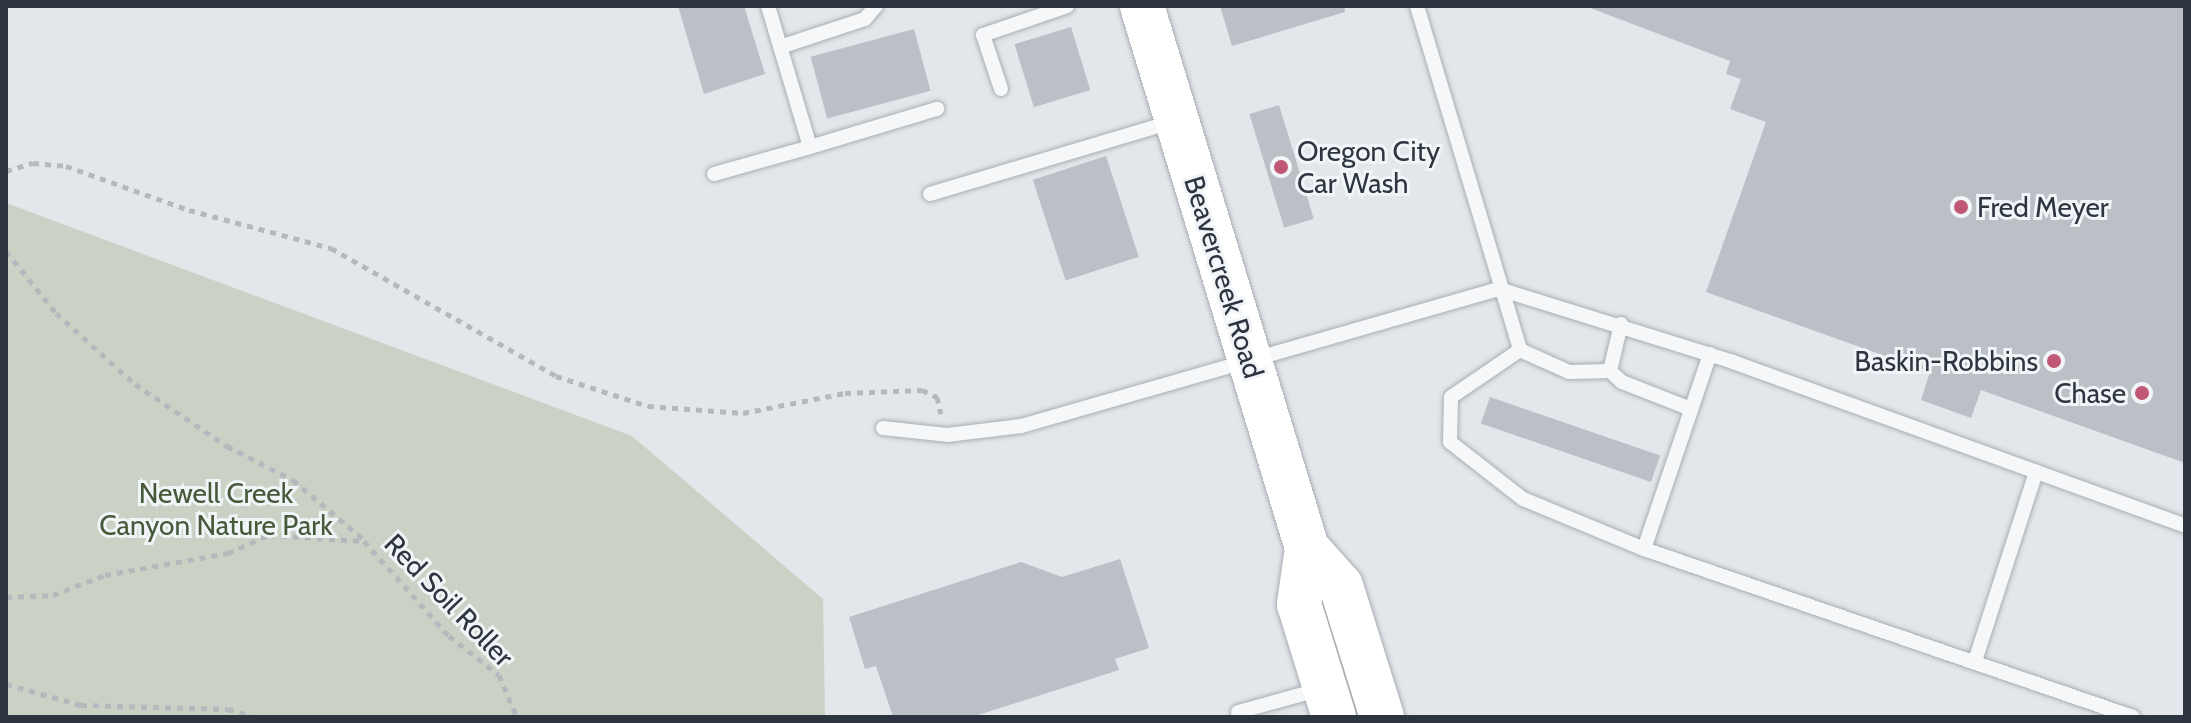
<!DOCTYPE html>
<html>
<head>
<meta charset="utf-8">
<style>
	body { margin:0 }
	#map { position:relative; width:2191px; height:723px; overflow:hidden; background:#e3e6ea; font-family:Cabin,sans-serif }
	div>[style] { position:absolute }
	.green>* { inset:0; background:#cad2c5 }
	.building>* { inset:0; background:#bbc0c6; transform-origin:0 0 }
	.path>* { height:5px; margin-top:-2.5px; transform-origin:0; background:repeating-linear-gradient(90deg,#b5b9bd 0 6px,transparent 0 12px) }
	.roads { filter:drop-shadow(0 0 2px #a9aeb4) drop-shadow(0 0 2px #a9aeb4) }
	.lane>* { height:14px; margin:-7px; padding:0 7px; transform-origin:7px; border-radius:7px; background:#f5f7f8 }
	.primary>* { height:44px; margin:-22px; padding:0 22px; transform-origin:22px; border-radius:22px; background:#fff }
	.dots>* { width:22px; height:22px; translate:-50% -50%; box-sizing:border-box; border:4px solid #f2f5f7; border-radius:50% }
	span { translate:-50% -50%; white-space:nowrap; text-align:center; line-height:1.15; -webkit-text-stroke:6px #f2f5f7; paint-order:stroke }
	.poi-label { font-size:28px; color:#2d3640 }
	.left { translate:0 -50%; text-align:left }
	.right { translate:-100% -50%; text-align:right }
	.street-label { font-size:28px; color:#2d3640 }
	.park-label { font-size:28px; color:#465a3b }
	.frame { position:absolute; inset:0; border:8px solid #2d3640; pointer-events:none }
</style>
</head>
<body>
<div id="map">
	<div class="green">
		<i style="clip-path:polygon(6px 203px,632px 436px,823px 599px,825px 717px,6px 717px)"></i>
	</div>
	<div class="building">
		<i style="clip-path:polygon(678px 6px,744px 6px,765px 74px,704px 94px)"></i>
		<i style="clip-path:polygon(1220px 6px,1344px 6px,1345px 12px,1232px 46px)"></i>
		<i style="clip-path:polygon(1585px 6px,2185px 6px,2185px 463px,1981px 390px,1971px 418px,1921px 400px,1930px 372px,1706px 292px,1766px 122px,1730px 109px,1741px 79px,1726px 74px,1730px 61px)"></i>
		<i style="left:1071px;top:27px;width:66px;height:59px;rotate:73deg"></i>
		<i style="left:914px;top:29px;width:64px;height:107px;rotate:75deg"></i>
		<i style="left:1279px;top:105px;width:119px;height:31px;rotate:73deg"></i>
		<i style="left:1106px;top:156px;width:106px;height:77px;rotate:72deg"></i>
		<i style="left:1490px;top:397px;width:180px;height:28px;rotate:19deg"></i>
		<i style="clip-path:polygon(1120px 559px,1149px 648px,1115px 659px,1119px 670px,972px 717px,893px 717px,876px 666px,865px 669px,849px 617px,1021px 562px,1062px 577px)"></i>
	</div>
	<div class="path">
		<i style="left:6px;top:171px;width:28px;rotate:-17deg"></i>
		<i style="left:33px;top:163px;width:33px;rotate:5deg"></i>
		<i style="left:66px;top:166px;width:131px;rotate:19.7deg"></i>
		<i style="left:189px;top:210px;width:147px;rotate:15deg"></i>
		<i style="left:331px;top:248px;width:259px;rotate:29.6deg"></i>
		<i style="left:556px;top:376px;width:97px;rotate:18.1deg"></i>
		<i style="left:648px;top:406px;width:95px;rotate:4.2deg"></i>
		<i style="left:743px;top:413px;width:104px;rotate:-11.1deg"></i>
		<i style="left:845px;top:393px;width:77px;rotate:-2.2deg"></i>
		<i style="left:922px;top:390px;width:17px;rotate:25deg"></i>
		<i style="left:937px;top:397px;width:17px;rotate:77deg"></i>
		<i style="left:6px;top:251px;width:80px;rotate:51.1deg"></i>
		<i style="left:56px;top:313px;width:106px;rotate:41.9deg"></i>
		<i style="left:135px;top:384px;width:111px;rotate:34deg"></i>
		<i style="left:227px;top:446px;width:74px;rotate:27.3deg"></i>
		<i style="left:293px;top:480px;width:92px;rotate:40.1deg"></i>
		<i style="left:6px;top:597px;width:47px;rotate:-2.4deg"></i>
		<i style="left:53px;top:595px;width:56px;rotate:-21deg"></i>
		<i style="left:105px;top:575px;width:125px;rotate:-10.1deg"></i>
		<i style="left:228px;top:553px;width:45px;rotate:-23.7deg"></i>
		<i style="left:269px;top:535px;width:95px;rotate:3.6deg"></i>
		<i style="left:364px;top:541px;width:127px;rotate:48.2deg"></i>
		<i style="left:449px;top:636px;width:63px;rotate:38deg"></i>
		<i style="left:499px;top:675px;width:46px;rotate:66.8deg"></i>
		<i style="left:6px;top:684px;width:78px;rotate:15.6deg"></i>
		<i style="left:81px;top:705px;width:147px;rotate:1.6deg"></i>
		<i style="left:228px;top:709px;width:27px;rotate:17deg"></i>
	</div>
	<div class="roads">
		<div class="lane">
			<i style="left:768px;top:6px;width:147px;rotate:73.4deg"></i>
			<i style="left:810px;top:147px;width:133px;rotate:-16.7deg"></i>
			<i style="left:1417px;top:6px;width:359px;rotate:73.3deg"></i>
			<i style="left:1520px;top:350px;width:83px;rotate:145.7deg"></i>
			<i style="left:1451px;top:397px;width:45px;rotate:91.3deg"></i>
			<i style="left:1450px;top:442px;width:93px;rotate:38deg"></i>
			<i style="left:1523px;top:499px;width:131px;rotate:22.5deg"></i>
			<i style="left:780px;top:47px;width:89px;rotate:-18.2deg"></i>
			<i style="left:865px;top:19px;width:17px;rotate:-50deg"></i>
			<i style="left:1001px;top:89px;width:57px;rotate:-108.4deg"></i>
			<i style="left:983px;top:35px;width:89px;rotate:-19deg"></i>
			<i style="left:714px;top:174px;width:100px;rotate:-15.7deg"></i>
			<i style="left:930px;top:194px;width:252px;rotate:-16.6deg"></i>
			<i style="left:1621px;top:324px;width:48px;rotate:103.2deg"></i>
			<i style="left:1610px;top:371px;width:16px;rotate:43deg"></i>
			<i style="left:1622px;top:382px;width:74px;rotate:21.4deg"></i>
			<i style="left:1520px;top:350px;width:54px;rotate:24.2deg"></i>
			<i style="left:1569px;top:372px;width:41px;rotate:-1.4deg"></i>
			<i style="left:1710px;top:354px;width:206px;rotate:108.7deg"></i>
			<i style="left:1644px;top:549px;width:517px;rotate:18.96deg"></i>
			<i style="left:883px;top:428px;width:64px;rotate:6.2deg"></i>
			<i style="left:947px;top:435px;width:75px;rotate:-6.9deg"></i>
			<i style="left:1021px;top:426px;width:497px;rotate:-16deg"></i>
			<i style="left:1499px;top:289px;width:245px;rotate:17.3deg"></i>
			<i style="left:1733px;top:362px;width:481px;rotate:19.9deg"></i>
			<i style="left:1975px;top:661px;width:199px;rotate:-72.1deg"></i>
			<i style="left:1238px;top:712px;width:86px;rotate:-15.5deg"></i>
		</div>
		<div class="primary">
			<i style="left:1142px;top:6px;width:567px;rotate:73.07deg"></i>
			<i style="left:1307px;top:548px;width:51px;rotate:48.2deg"></i>
			<i style="left:1341px;top:586px;width:137px;rotate:72.6deg"></i>
			<i style="left:1307px;top:548px;width:57px;rotate:98.1deg"></i>
			<i style="left:1299px;top:604px;width:118px;rotate:72.8deg"></i>
		</div>
	</div>
	<div class="dots">
		<i style="left:1281px;top:167px;background:#c05776"></i>
		<i style="left:1961px;top:207px;background:#c05776"></i>
		<i style="left:2054px;top:361px;background:#c05776"></i>
		<i style="left:2142px;top:393px;background:#c05776"></i>
	</div>
	<div class="poi-label">
		<span class="left" style="left:1297px;top:167px">Oregon City<br>Car Wash</span>
		<span class="left" style="left:1977px;top:207px">Fred Meyer</span>
		<span class="right" style="left:2038px;top:361px">Baskin-Robbins</span>
		<span class="right" style="left:2126px;top:393px">Chase</span>
	</div>
	<div class="street-label">
		<span style="left:1224px;top:277px;rotate:73deg">Beavercreek Road</span>
		<span style="left:449px;top:600px;rotate:46deg">Red Soil Roller</span>
	</div>
	<div class="park-label">
		<span style="left:216px;top:509px">Newell Creek<br>Canyon Nature Park</span>
	</div>
	<div class="frame"></div>
</div>
</body>
</html>
